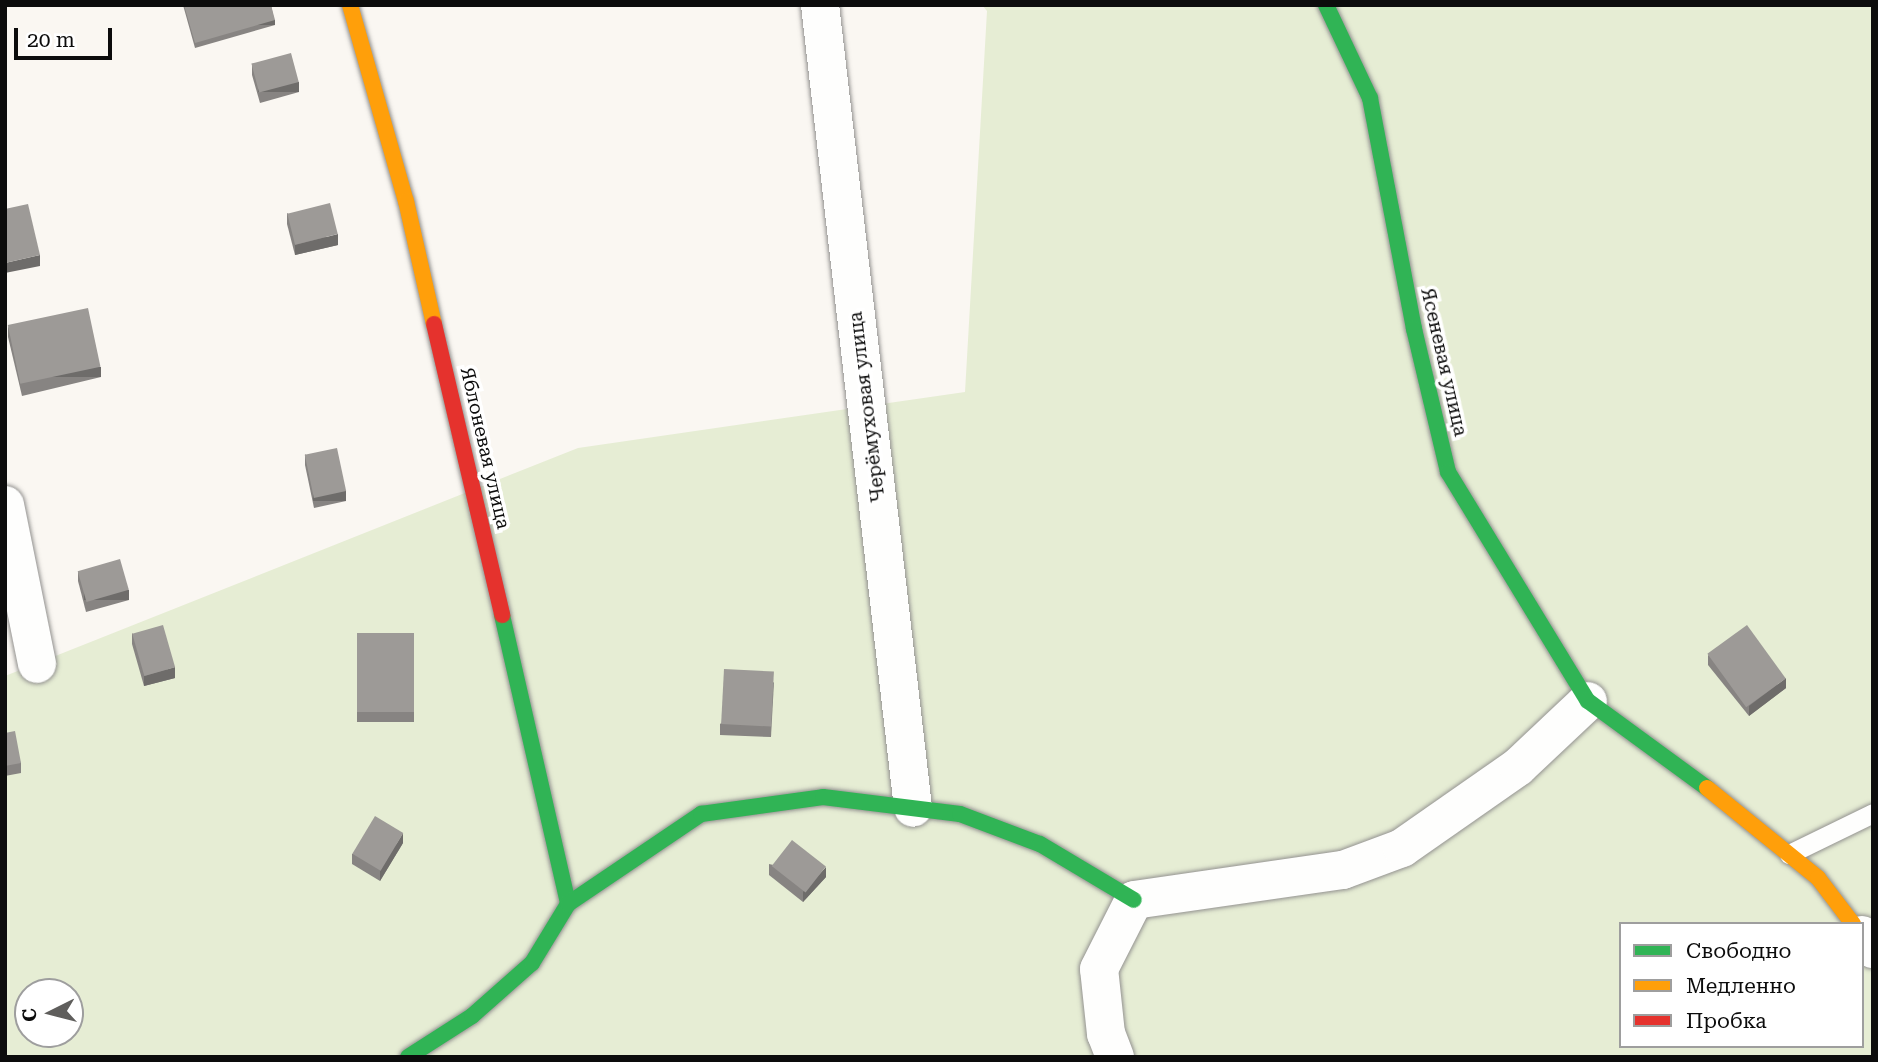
<!DOCTYPE html>
<html>
<head>
<meta charset="utf-8">
<style>
	body { margin:0 }
	#map { position:relative; width:1878px; height:1062px; overflow:hidden; background:#faf7f2; font-family:"Roboto Serif",serif }
	div>[style] { position:absolute }
	.green>* { inset:0; background:#e6edd4 }
	.roads { filter:drop-shadow(0 0 2px #939290) drop-shadow(0 0 2px #939290) }
	.lane>* { height:19px; margin:-9.5px; padding:0 9.5px; transform-origin:9.5px; border-radius:9.5px; background:#fefefd }
	.street>* { height:38px; margin:-19px; padding:0 19px; transform-origin:19px; border-radius:19px; background:#fefefd }
	.fast>* { height:16px; margin:-8px; padding:0 8px; transform-origin:8px; border-radius:8px; background:#30b455 }
	.slow>* { height:16px; margin:-8px; padding:0 8px; transform-origin:8px; border-radius:8px; background:#ff9f0a }
	.jam>* { height:16px; margin:-8px; padding:0 8px; transform-origin:8px; border-radius:8px; background:#e5322d }
	.wall>* { inset:0; background:#878482; transform-origin:0 0 }
	.shaded-wall>* { inset:0; background:#6e6c6a; transform-origin:0 0 }
	.building>* { inset:0; background:#9d9a97; transform-origin:0 0 }
	span { translate:-50% -50%; white-space:nowrap; text-align:center; line-height:1.15; -webkit-text-stroke:7px #fff; paint-order:stroke }
	.street-label { font-size:19px; color:#0c0c0c }
	.frame { position:absolute; inset:0; border:7px solid #0c0c0c; pointer-events:none }
	.legend { position:absolute; left:1619px; top:922px; width:245px; height:126px; box-sizing:border-box; background:#fff; border:2px solid #9e9e9e; margin:0; padding:9px 12px; list-style:none; font-size:21px; color:#0c0c0c }
	.legend li { display:flex; align-items:center; gap:14px; height:35px }
	.legend b { width:35px; border:2px solid #9e9e9e }
	.north { position:absolute; left:14px; top:978px; width:70px; height:70px; box-sizing:border-box; background:#fff; border:2px solid #9e9e9e; border-radius:50%; rotate:264deg; font-size:19px; font-weight:700; line-height:28px; text-align:center; color:#0c0c0c }
	.north::after { content:''; display:block; margin:auto; width:24px; height:32px; background:#5f5e5c; clip-path:polygon(50% 0,100% 100%,50% 72%,0 100%) }
	.scale { position:absolute; left:14px; top:28px; width:98px; height:32px; box-sizing:border-box; border:4px solid #0c0c0c; border-top:0; padding-left:9px; font-size:21px; line-height:24px; white-space:nowrap; color:#0c0c0c; -webkit-text-stroke:5px #fff; paint-order:stroke }
</style>
</head>
<body>
<div id="map">
	<div class="green">
		<i style="clip-path:polygon(evenodd,982px 5px,1873px 5px,1873px 1057px,5px 1057px,5px 676px,578px 448px,965px 392px,987px 11px,982px 5px,1621px 924px,1862px 924px,1862px 1046px,1621px 1046px,1621px 924px,982px 5px,28px 992px,70px 992px,70px 1034px,28px 1034px,28px 992px)"></i>
	</div>
	<div class="roads">
		<div class="lane">
			<i style="left:1789px;top:854px;width:93px;rotate:-26deg"></i>
		</div>
		<div class="street">
			<i style="left:820px;top:5px;width:808px;rotate:83.39deg"></i>
			<i style="left:5px;top:505px;width:162px;rotate:78.6deg"></i>
			<i style="left:1862px;top:935px;width:18px;rotate:52deg"></i>
			<i style="left:1115px;top:1057px;width:25px;rotate:-111deg"></i>
			<i style="left:1106px;top:1034px;width:65px;rotate:-96.1deg"></i>
			<i style="left:1099px;top:969px;width:77px;rotate:-63.1deg"></i>
			<i style="left:1134px;top:900px;width:211px;rotate:-8.2deg"></i>
			<i style="left:1343px;top:870px;width:63px;rotate:-20.4deg"></i>
			<i style="left:1402px;top:848px;width:141px;rotate:-34.9deg"></i>
			<i style="left:1518px;top:767px;width:96px;rotate:-43.3deg"></i>
		</div>
		<div class="fast">
			<i style="left:1326px;top:5px;width:103px;rotate:64.7deg"></i>
			<i style="left:1370px;top:98px;width:235px;rotate:79.2deg"></i>
			<i style="left:1414px;top:329px;width:147px;rotate:76.6deg"></i>
			<i style="left:1448px;top:472px;width:268px;rotate:58.6deg"></i>
			<i style="left:1588px;top:701px;width:147px;rotate:36.2deg"></i>
			<i style="left:502px;top:615px;width:296px;rotate:77.1deg"></i>
			<i style="left:408px;top:1057px;width:76px;rotate:-32.6deg"></i>
			<i style="left:472px;top:1016px;width:80px;rotate:-41.5deg"></i>
			<i style="left:532px;top:963px;width:69px;rotate:-58.6deg"></i>
			<i style="left:568px;top:904px;width:161px;rotate:-34.1deg"></i>
			<i style="left:701px;top:814px;width:123px;rotate:-7.9deg"></i>
			<i style="left:823px;top:797px;width:138px;rotate:7.1deg"></i>
			<i style="left:960px;top:814px;width:85px;rotate:20.6deg"></i>
			<i style="left:1040px;top:844px;width:109px;rotate:30.8deg"></i>
		</div>
		<div class="slow">
			<i style="left:350px;top:5px;width:204px;rotate:74.1deg"></i>
			<i style="left:406px;top:201px;width:126px;rotate:77.2deg"></i>
			<i style="left:1707px;top:788px;width:143px;rotate:39deg"></i>
			<i style="left:1818px;top:878px;width:58px;rotate:52.7deg"></i>
		</div>
		<div class="jam">
			<i style="left:434px;top:324px;width:299px;rotate:76.8deg"></i>
		</div>
	</div>
	<div class="wall">
		<i style="clip-path:polygon(183px 5px,271px 5px,275px 25px,195px 48px)"></i>
		<i style="clip-path:polygon(252px 64px,299px 92px,260px 103px,252px 75px)"></i>
		<i style="clip-path:polygon(287px 213px,338px 245px,295px 255px,287px 224px)"></i>
		<i style="clip-path:polygon(8px 327px,101px 377px,22px 396px,8px 337px)"></i>
		<i style="clip-path:polygon(305px 454px,346px 501px,314px 508px,305px 465px)"></i>
		<i style="clip-path:polygon(78px 571px,129px 600px,86px 612px,78px 581px)"></i>
		<i style="clip-path:polygon(132px 633px,175px 678px,144px 686px,132px 644px)"></i>
		<i style="left:357px;top:633px;width:57px;height:89px"></i>
		<i style="clip-path:polygon(1708px 655px,1786px 688px,1749px 716px,1708px 665px)"></i>
		<i style="clip-path:polygon(774px 682px,771px 737px,720px 735px,720px 724px)"></i>
		<i style="clip-path:polygon(5px 733px,21px 763px,21px 773px,5px 776px)"></i>
		<i style="clip-path:polygon(403px 843px,380px 881px,352px 864px,352px 854px)"></i>
		<i style="clip-path:polygon(769px 864px,826px 877px,803px 902px,769px 875px)"></i>
	</div>
	<div class="shaded-wall">
		<i style="left:275px;top:20px;width:5px;height:83px;rotate:90deg"></i>
		<i style="left:299px;top:82px;width:10px;height:41px;rotate:90deg"></i>
		<i style="clip-path:polygon(338px 234px,338px 245px,295px 255px,295px 245px)"></i>
		<i style="clip-path:polygon(40px 255px,40px 266px,5px 273px,5px 263px)"></i>
		<i style="left:101px;top:367px;width:10px;height:81px;rotate:90deg"></i>
		<i style="left:346px;top:491px;width:10px;height:33px;rotate:90deg"></i>
		<i style="left:129px;top:590px;width:10px;height:45px;rotate:90deg"></i>
		<i style="clip-path:polygon(175px 667px,175px 678px,144px 686px,144px 676px)"></i>
		<i style="clip-path:polygon(1786px 678px,1786px 688px,1749px 716px,1749px 706px)"></i>
		<i style="clip-path:polygon(403px 833px,403px 843px,380px 881px,380px 871px)"></i>
		<i style="clip-path:polygon(826px 867px,826px 877px,803px 902px,803px 892px)"></i>
	</div>
	<div class="building">
		<i style="clip-path:polygon(184px 5px,271px 5px,275px 20px,195px 43px)"></i>
		<i style="left:291px;top:53px;width:30px;height:41px;rotate:75deg"></i>
		<i style="left:330px;top:203px;width:32px;height:44px;rotate:76deg"></i>
		<i style="clip-path:polygon(28px 204px,40px 255px,5px 263px,5px 209px)"></i>
		<i style="left:88px;top:308px;width:60px;height:82px;rotate:78deg"></i>
		<i style="left:337px;top:448px;width:44px;height:33px;rotate:78deg"></i>
		<i style="left:120px;top:559px;width:32px;height:44px;rotate:74deg"></i>
		<i style="left:163px;top:625px;width:44px;height:32px;rotate:74deg"></i>
		<i style="left:1747px;top:625px;width:66px;height:49px;rotate:54deg"></i>
		<i style="left:357px;top:633px;width:57px;height:79px"></i>
		<i style="left:724px;top:669px;width:50px;height:55px;rotate:3deg"></i>
		<i style="clip-path:polygon(15px 731px,21px 763px,5px 766px,5px 733px)"></i>
		<i style="left:375px;top:816px;width:33px;height:44px;rotate:31deg"></i>
		<i style="left:792px;top:840px;width:43px;height:33px;rotate:38deg"></i>
	</div>
	<div class="street-label">
		<span style="left:1444px;top:362px;rotate:77deg">Ясеневая улица</span>
		<span style="left:867px;top:407px;rotate:-97deg">Черёмуховая улица</span>
		<span style="left:485px;top:448px;rotate:77deg">Яблоневая улица</span>
	</div>
	<div class="frame"></div>
	<ul class="legend">
	<li><b style="height:9px;background:#30b455"></b>Свободно</li>
	<li><b style="height:9px;background:#ff9f0a"></b>Медленно</li>
	<li><b style="height:9px;background:#e5322d"></b>Пробка</li>
	</ul>
	<div class="north">С</div>
	<div class="scale">20 m</div>
</div>
</body>
</html>
